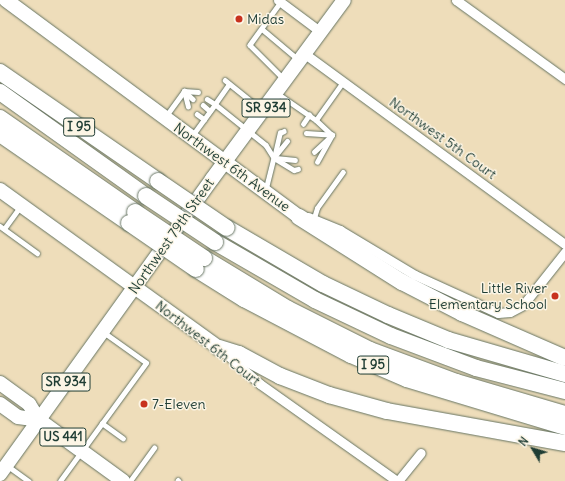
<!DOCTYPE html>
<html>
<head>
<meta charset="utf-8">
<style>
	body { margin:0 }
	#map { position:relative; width:565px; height:481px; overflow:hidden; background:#eeddba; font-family:Delius,sans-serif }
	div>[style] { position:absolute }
	.roads { filter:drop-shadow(0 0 1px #677563) drop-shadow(0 0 1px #677563) }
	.lane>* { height:4.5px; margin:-2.25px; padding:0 2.25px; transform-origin:2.25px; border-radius:2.25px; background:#fff }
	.street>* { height:9px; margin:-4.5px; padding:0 4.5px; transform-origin:4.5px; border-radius:4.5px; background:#fff }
	.primary>* { height:14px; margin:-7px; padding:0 7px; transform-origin:7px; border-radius:7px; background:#fff }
	.highway>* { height:16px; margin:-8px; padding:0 8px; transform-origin:8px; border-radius:8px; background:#fff }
	.bridges { filter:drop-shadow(0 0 1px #677563) drop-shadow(0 0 1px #677563) }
	.highway-bridge>* { height:16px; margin:-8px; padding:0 8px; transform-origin:8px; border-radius:8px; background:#fff }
	.dots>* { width:11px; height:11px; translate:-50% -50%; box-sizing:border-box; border:2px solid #fcf5e5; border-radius:50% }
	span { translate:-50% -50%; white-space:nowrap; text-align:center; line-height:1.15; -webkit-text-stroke:3px #fcf5e5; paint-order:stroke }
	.shield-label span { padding:1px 3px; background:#fcf5e5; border:1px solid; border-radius:3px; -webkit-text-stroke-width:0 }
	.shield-label { font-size:13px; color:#1f3d34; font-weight:700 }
	.poi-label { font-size:14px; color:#1f3d34 }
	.left { translate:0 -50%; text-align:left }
	.right { translate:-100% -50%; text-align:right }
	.street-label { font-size:14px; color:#1f3d34 }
	.north { position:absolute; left:513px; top:429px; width:40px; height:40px; -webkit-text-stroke:3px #fcf5e5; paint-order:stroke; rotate:308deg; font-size:11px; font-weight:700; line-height:16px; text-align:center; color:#1f3d34 }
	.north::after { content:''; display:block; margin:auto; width:14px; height:18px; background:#1f3d34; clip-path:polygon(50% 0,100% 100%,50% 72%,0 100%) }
</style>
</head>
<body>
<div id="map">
	<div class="roads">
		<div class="lane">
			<i style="left:281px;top:2px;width:53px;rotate:125.8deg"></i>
			<i style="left:250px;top:45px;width:48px;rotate:45deg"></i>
			<i style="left:262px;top:29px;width:48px;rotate:40deg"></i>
			<i style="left:225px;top:80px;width:46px;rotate:38.9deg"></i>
			<i style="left:277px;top:93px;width:47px;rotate:34.7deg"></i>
			<i style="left:316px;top:120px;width:47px;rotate:-54.6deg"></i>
			<i style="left:207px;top:99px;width:9px;rotate:32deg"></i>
			<i style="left:215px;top:104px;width:24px;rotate:-55deg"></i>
			<i style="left:203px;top:105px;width:9px;rotate:41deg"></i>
			<i style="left:188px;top:107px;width:16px;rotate:-104deg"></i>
			<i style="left:184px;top:91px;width:14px;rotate:4deg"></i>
			<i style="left:197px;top:114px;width:9px;rotate:36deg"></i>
			<i style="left:166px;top:116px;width:31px;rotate:-54deg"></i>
			<i style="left:184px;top:91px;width:12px;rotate:42deg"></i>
			<i style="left:316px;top:120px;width:22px;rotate:43deg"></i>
			<i style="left:303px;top:124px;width:11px;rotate:-56deg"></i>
			<i style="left:306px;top:133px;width:26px;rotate:4deg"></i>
			<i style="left:192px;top:136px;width:39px;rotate:-54deg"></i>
			<i style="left:215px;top:104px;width:65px;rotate:38.8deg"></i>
			<i style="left:266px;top:145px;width:15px;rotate:58deg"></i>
			<i style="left:274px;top:158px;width:32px;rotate:104deg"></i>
			<i style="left:314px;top:152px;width:19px;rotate:-43deg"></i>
			<i style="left:275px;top:156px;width:19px;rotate:-51deg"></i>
			<i style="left:274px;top:158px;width:26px;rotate:-77deg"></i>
			<i style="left:280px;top:133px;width:4px;rotate:-27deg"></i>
			<i style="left:274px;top:158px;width:23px;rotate:31deg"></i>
			<i style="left:294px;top:170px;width:4px;rotate:-14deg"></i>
			<i style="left:276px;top:158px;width:19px;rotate:6deg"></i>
			<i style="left:317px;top:162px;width:31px;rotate:-61deg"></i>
			<i style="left:314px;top:218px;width:10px;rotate:-73deg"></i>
			<i style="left:317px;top:208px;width:44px;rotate:-54.2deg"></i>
			<i style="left:0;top:226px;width:46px;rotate:36.1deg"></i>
			<i style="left:4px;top:229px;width:29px;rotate:-54deg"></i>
			<i style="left:102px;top:423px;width:26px;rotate:36deg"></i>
			<i style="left:8px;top:466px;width:26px;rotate:36deg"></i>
			<i style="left:178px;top:480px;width:1px;rotate:45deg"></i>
			<i style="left:60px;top:481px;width:146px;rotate:-53.9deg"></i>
			<i style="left:146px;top:363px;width:52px;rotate:-144.5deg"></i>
			<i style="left:130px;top:481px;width:41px;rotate:-54deg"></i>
		</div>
		<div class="street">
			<i style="left:278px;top:0;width:54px;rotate:36.7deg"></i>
			<i style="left:456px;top:0;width:135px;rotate:35.9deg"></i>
			<i style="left:305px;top:54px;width:322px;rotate:36.2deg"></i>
			<i style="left:308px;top:217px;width:35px;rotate:22deg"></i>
			<i style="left:340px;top:230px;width:87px;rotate:31deg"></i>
			<i style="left:415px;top:275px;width:91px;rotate:24.6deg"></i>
			<i style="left:498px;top:313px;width:12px;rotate:-5deg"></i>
			<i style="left:510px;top:312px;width:15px;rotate:-28deg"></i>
			<i style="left:523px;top:305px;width:68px;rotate:-51.6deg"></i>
			<i style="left:225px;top:353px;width:47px;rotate:41.5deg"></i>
			<i style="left:260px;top:384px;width:168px;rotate:35.3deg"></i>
			<i style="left:398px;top:481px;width:36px;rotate:-51deg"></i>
		</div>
		<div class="primary">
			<i style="left:6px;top:0;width:365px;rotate:36.5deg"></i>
			<i style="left:0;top:190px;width:270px;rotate:35.8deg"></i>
			<i style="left:0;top:383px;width:36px;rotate:36deg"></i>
			<i style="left:29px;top:404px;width:19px;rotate:58deg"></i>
			<i style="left:39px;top:420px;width:104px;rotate:36deg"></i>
			<i style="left:0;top:404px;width:22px;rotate:36deg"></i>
			<i style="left:18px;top:417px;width:21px;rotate:8deg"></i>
			<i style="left:0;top:474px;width:363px;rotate:-54.3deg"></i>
			<i style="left:212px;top:179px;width:222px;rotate:-53.6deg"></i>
		</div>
		<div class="highway">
			<i style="left:0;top:72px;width:192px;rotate:34.6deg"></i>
			<i style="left:0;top:92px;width:179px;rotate:35.5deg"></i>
			<i style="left:0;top:118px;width:165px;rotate:34.8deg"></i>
			<i style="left:0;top:134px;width:157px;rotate:34.6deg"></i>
			<i style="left:299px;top:217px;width:122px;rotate:32.3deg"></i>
			<i style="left:402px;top:282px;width:68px;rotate:27.3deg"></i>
			<i style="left:462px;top:313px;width:112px;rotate:23.6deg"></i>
			<i style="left:227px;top:228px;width:111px;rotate:30.3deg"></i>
			<i style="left:323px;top:284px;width:72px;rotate:25.5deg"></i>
			<i style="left:388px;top:315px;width:65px;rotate:22.6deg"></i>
			<i style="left:448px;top:340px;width:122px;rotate:16.2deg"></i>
			<i style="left:215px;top:242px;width:116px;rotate:30.1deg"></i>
			<i style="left:315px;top:300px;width:84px;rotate:25.3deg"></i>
			<i style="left:391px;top:336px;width:91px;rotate:20.6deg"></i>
			<i style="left:476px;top:368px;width:92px;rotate:14.5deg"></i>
			<i style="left:204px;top:258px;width:98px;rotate:31.3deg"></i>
			<i style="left:288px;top:309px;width:92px;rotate:26.6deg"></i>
			<i style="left:370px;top:350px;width:92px;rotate:20.4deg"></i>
			<i style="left:456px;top:382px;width:114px;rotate:16.4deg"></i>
			<i style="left:196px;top:269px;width:57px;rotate:32deg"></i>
			<i style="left:244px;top:299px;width:121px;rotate:27.6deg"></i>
			<i style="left:351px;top:355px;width:61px;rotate:23.2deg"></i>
			<i style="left:407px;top:379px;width:165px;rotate:16.9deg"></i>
			<i style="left:219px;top:348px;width:21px;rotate:17deg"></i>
			<i style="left:239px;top:354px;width:47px;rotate:28.2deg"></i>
			<i style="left:280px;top:376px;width:53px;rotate:21.2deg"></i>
			<i style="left:329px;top:395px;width:60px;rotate:15.4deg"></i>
			<i style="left:387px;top:411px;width:181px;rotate:10.2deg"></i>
		</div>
	</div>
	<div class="bridges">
		<div class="highway-bridge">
			<i style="left:158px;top:181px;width:83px;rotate:34.3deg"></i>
			<i style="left:146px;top:196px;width:83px;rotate:33.7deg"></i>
			<i style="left:135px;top:212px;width:83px;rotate:33.7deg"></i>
			<i style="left:129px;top:223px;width:81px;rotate:34.5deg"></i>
		</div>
	</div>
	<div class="dots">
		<i style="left:239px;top:19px;background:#c8321e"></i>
		<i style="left:555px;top:296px;background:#c8321e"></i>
		<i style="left:144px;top:404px;background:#c8321e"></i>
	</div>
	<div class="shield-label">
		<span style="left:266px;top:108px">SR 934</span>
		<span style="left:79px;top:127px">I 95</span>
		<span style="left:373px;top:365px">I 95</span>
		<span style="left:66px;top:382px">SR 934</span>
		<span style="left:63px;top:437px">US 441</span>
	</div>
	<div class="poi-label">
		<span class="left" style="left:247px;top:19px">Midas</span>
		<span class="right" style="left:547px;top:296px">Little River<br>Elementary School</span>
		<span class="left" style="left:152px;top:404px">7-Eleven</span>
	</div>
	<div class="street-label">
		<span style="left:443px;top:138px;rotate:36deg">Northwest 5th Court</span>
		<span style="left:232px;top:167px;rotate:36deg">Northwest 6th Avenue</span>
		<span style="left:171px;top:236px;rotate:-55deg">Northwest 79th Street</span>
		<span style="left:208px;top:343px;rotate:38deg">Northwest 6th Court</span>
	</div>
	<div class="north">N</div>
</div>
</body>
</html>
